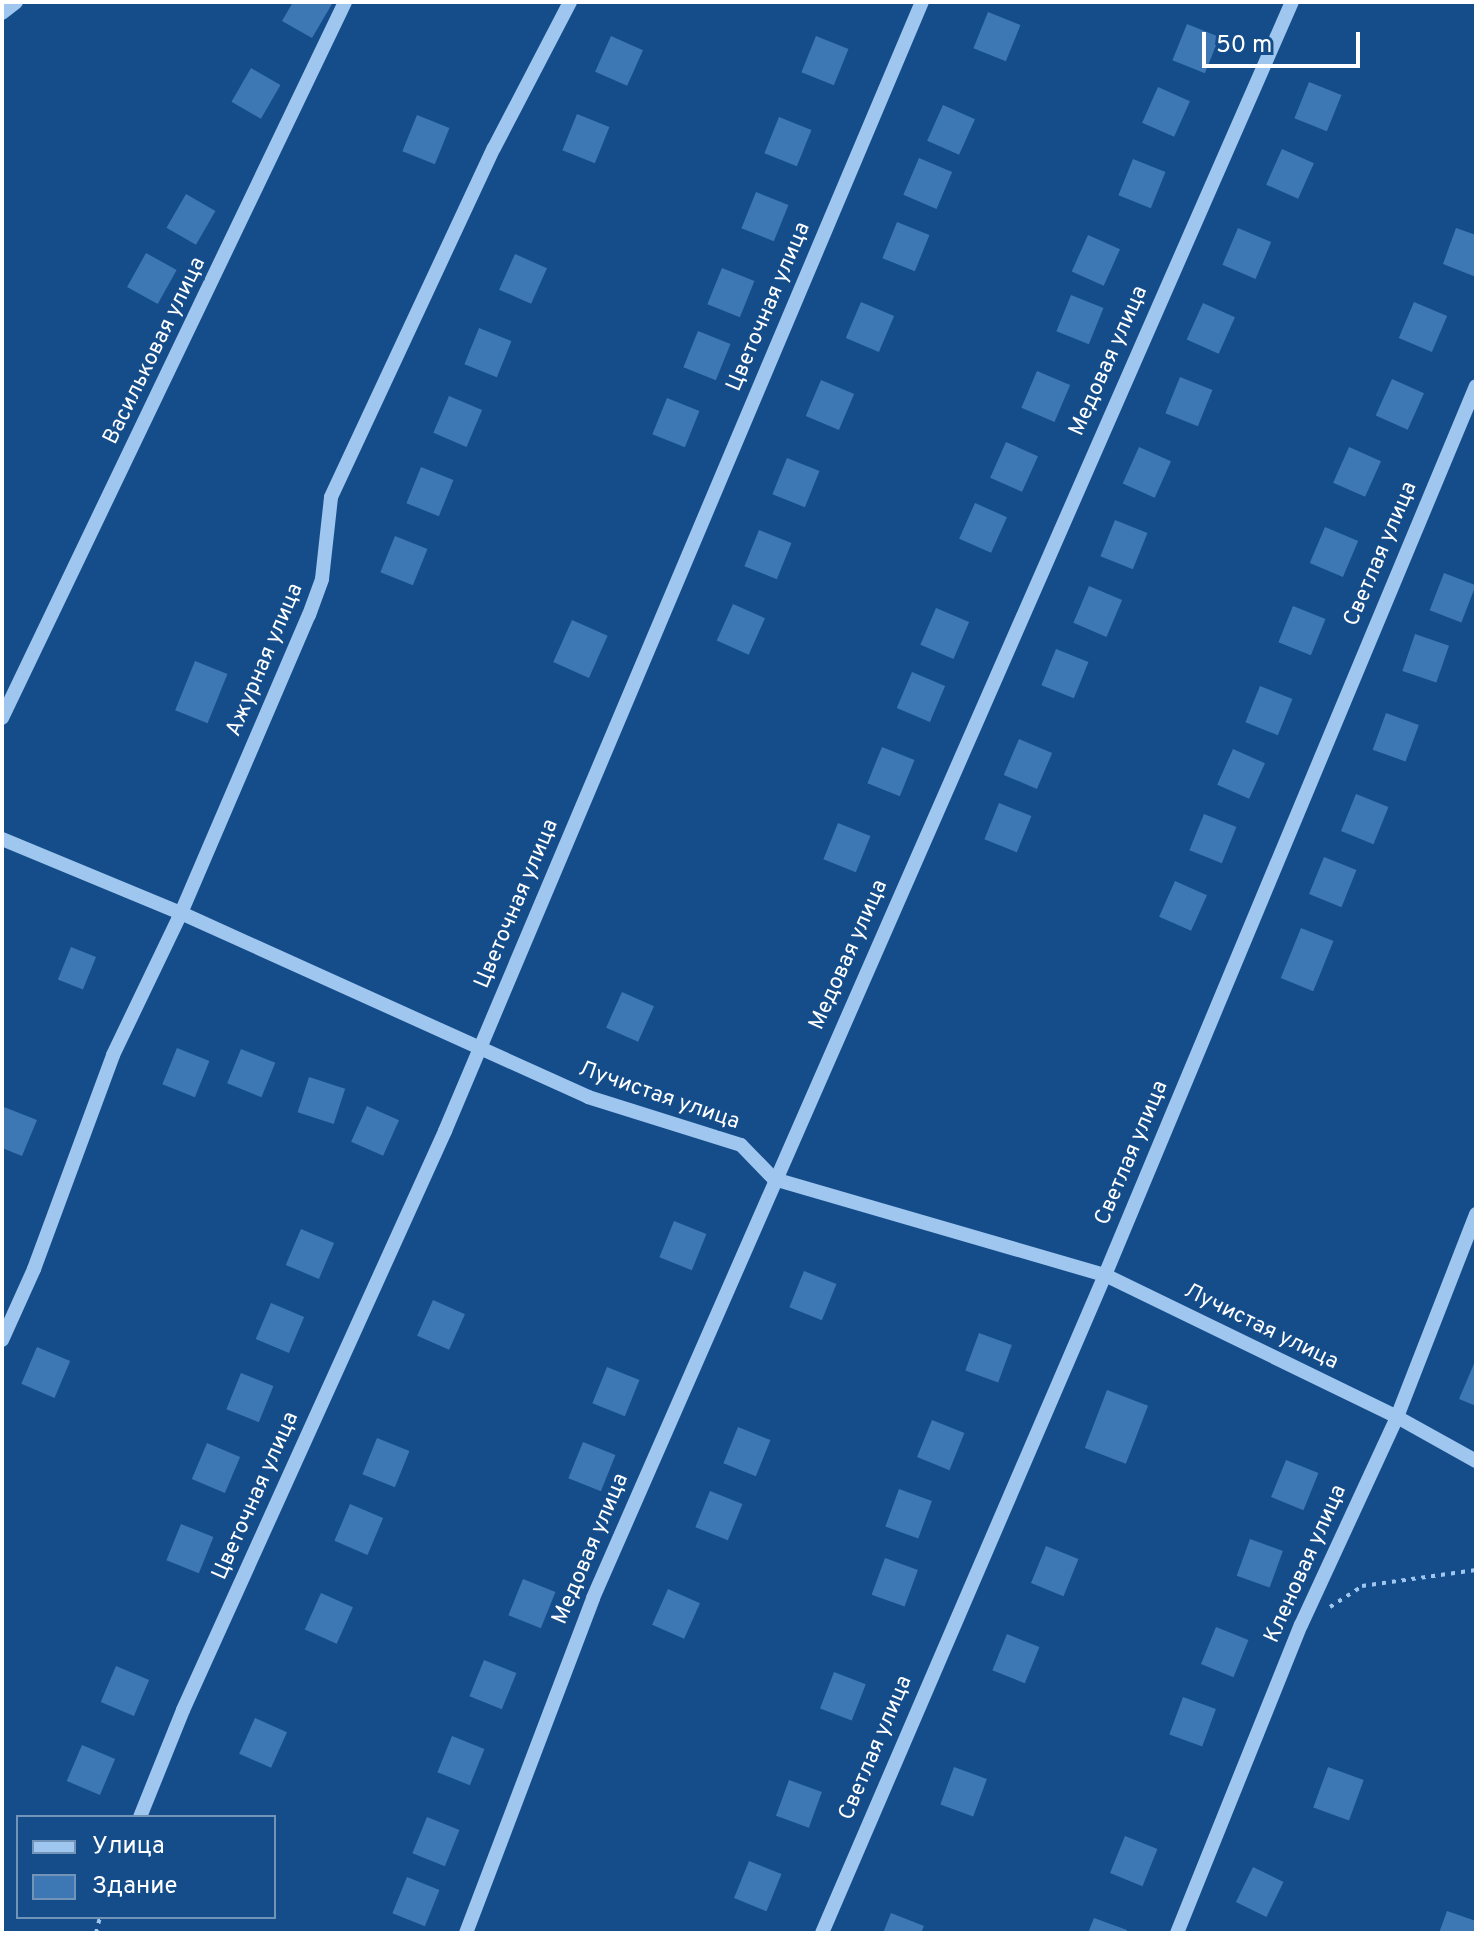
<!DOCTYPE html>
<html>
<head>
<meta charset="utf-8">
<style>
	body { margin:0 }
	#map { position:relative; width:1478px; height:1935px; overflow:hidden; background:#154d8b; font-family:Overpass,sans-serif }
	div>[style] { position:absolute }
	.building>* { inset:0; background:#3d77b4; transform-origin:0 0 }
	.path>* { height:4px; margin-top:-2px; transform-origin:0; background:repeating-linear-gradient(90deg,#9ec6ef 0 4px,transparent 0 10px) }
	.minor>* { height:14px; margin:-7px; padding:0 7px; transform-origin:7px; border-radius:7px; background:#9ec6ef }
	span { translate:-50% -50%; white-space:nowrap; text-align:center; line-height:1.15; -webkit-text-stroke:6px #154d8b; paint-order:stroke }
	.street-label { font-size:22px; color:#fff }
	.frame { position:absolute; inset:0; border:4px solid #fff; pointer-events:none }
	.legend { position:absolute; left:16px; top:1815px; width:260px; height:104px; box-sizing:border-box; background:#154d8b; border:2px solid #7394b9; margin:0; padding:10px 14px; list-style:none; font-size:24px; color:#fff }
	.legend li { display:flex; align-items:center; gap:16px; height:40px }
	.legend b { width:40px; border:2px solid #7394b9 }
	.scale { position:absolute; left:1202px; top:32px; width:158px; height:36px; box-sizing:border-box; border:4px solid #fff; border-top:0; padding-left:10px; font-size:24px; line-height:28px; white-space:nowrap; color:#fff; -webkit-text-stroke:6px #154d8b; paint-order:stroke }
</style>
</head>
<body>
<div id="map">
	<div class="building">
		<i style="clip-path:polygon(293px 2px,332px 4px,312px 38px,282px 21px)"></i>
		<i style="left:988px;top:12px;width:35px;height:39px;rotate:22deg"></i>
		<i style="left:1187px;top:24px;width:35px;height:39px;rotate:22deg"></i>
		<i style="left:611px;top:36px;width:35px;height:39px;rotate:24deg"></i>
		<i style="left:816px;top:36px;width:35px;height:39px;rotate:22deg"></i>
		<i style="left:251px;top:68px;width:34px;height:39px;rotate:30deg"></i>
		<i style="left:1309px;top:82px;width:35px;height:39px;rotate:22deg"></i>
		<i style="left:1158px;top:87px;width:35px;height:39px;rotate:24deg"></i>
		<i style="left:943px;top:105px;width:35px;height:39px;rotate:24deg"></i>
		<i style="left:577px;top:114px;width:35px;height:39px;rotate:22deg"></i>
		<i style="left:417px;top:115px;width:35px;height:39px;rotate:22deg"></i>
		<i style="left:779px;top:117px;width:35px;height:39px;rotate:22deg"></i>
		<i style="left:1282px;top:149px;width:35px;height:39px;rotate:24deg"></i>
		<i style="left:919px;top:158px;width:36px;height:40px;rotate:23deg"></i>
		<i style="left:1133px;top:159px;width:35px;height:39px;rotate:22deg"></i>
		<i style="left:756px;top:192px;width:35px;height:39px;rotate:22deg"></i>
		<i style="left:186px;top:194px;width:34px;height:39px;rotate:30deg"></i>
		<i style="left:897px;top:222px;width:35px;height:39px;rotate:22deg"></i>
		<i style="left:1238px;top:228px;width:36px;height:40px;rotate:23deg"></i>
		<i style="clip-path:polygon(1456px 228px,1476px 235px,1476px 277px,1443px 264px)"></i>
		<i style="left:1088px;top:235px;width:35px;height:40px;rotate:24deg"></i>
		<i style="left:146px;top:253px;width:35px;height:39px;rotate:29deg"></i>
		<i style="left:515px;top:254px;width:35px;height:39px;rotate:24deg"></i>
		<i style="left:722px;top:268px;width:35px;height:39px;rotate:22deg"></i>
		<i style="left:1071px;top:295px;width:35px;height:39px;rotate:22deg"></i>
		<i style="left:861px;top:302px;width:36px;height:39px;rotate:23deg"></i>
		<i style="left:1414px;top:302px;width:36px;height:39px;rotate:23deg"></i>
		<i style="left:1203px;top:303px;width:35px;height:40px;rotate:24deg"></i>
		<i style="left:479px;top:328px;width:35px;height:39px;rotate:22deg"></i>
		<i style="left:698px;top:331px;width:35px;height:39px;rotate:22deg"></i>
		<i style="left:1037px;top:371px;width:36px;height:40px;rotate:23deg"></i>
		<i style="left:1180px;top:377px;width:35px;height:39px;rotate:22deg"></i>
		<i style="left:1392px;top:379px;width:35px;height:40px;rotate:24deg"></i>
		<i style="left:821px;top:380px;width:36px;height:39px;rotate:23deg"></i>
		<i style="left:449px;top:396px;width:36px;height:40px;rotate:23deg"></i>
		<i style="left:667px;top:398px;width:35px;height:39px;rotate:22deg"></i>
		<i style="left:1006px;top:442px;width:35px;height:39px;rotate:24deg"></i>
		<i style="left:1139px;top:447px;width:35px;height:40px;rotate:24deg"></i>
		<i style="left:1349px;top:447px;width:35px;height:39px;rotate:24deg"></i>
		<i style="left:787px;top:458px;width:35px;height:39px;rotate:22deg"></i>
		<i style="left:421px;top:467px;width:35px;height:39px;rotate:22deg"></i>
		<i style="left:975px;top:503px;width:35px;height:39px;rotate:24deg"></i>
		<i style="left:1115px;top:520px;width:35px;height:39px;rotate:22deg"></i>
		<i style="left:1325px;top:527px;width:36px;height:39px;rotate:23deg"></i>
		<i style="left:759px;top:530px;width:35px;height:39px;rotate:22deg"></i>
		<i style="left:395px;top:536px;width:35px;height:39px;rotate:22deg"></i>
		<i style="left:1444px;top:573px;width:34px;height:40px;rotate:21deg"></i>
		<i style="left:1089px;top:586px;width:36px;height:40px;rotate:23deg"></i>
		<i style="left:733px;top:604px;width:35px;height:40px;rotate:24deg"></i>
		<i style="left:1293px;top:606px;width:35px;height:39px;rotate:22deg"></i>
		<i style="left:936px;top:608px;width:36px;height:40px;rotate:23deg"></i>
		<i style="left:572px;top:620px;width:39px;height:46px;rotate:24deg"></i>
		<i style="left:1415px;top:634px;width:36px;height:39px;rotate:19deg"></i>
		<i style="left:1056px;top:649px;width:35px;height:39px;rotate:22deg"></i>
		<i style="left:195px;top:661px;width:35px;height:53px;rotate:22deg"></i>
		<i style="left:912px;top:672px;width:36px;height:39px;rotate:23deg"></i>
		<i style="left:1260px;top:686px;width:35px;height:39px;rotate:22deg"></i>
		<i style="left:1386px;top:713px;width:35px;height:39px;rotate:20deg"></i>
		<i style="left:1019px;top:739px;width:36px;height:39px;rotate:23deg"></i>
		<i style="left:882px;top:747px;width:35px;height:39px;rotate:22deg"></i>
		<i style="left:1233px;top:749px;width:35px;height:39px;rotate:24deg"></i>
		<i style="left:1356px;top:794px;width:35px;height:40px;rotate:22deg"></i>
		<i style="left:999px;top:803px;width:35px;height:39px;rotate:22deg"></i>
		<i style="left:1204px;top:814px;width:35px;height:39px;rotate:22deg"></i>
		<i style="left:838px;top:823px;width:35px;height:39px;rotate:22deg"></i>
		<i style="left:1324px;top:857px;width:35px;height:40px;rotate:22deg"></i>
		<i style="left:1175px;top:881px;width:35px;height:39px;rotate:24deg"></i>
		<i style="left:1301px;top:928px;width:35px;height:54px;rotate:22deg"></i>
		<i style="left:71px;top:947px;width:27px;height:35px;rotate:22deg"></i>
		<i style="left:622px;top:992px;width:35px;height:39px;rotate:24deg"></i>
		<i style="left:177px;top:1048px;width:35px;height:39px;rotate:22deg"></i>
		<i style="left:241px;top:1049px;width:37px;height:37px;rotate:22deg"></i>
		<i style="left:309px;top:1077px;width:38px;height:37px;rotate:18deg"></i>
		<i style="left:367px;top:1106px;width:35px;height:39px;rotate:24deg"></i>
		<i style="clip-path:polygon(4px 1107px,37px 1120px,22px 1156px,2px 1148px)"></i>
		<i style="left:674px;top:1221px;width:35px;height:39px;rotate:22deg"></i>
		<i style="left:301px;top:1229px;width:36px;height:39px;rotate:23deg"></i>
		<i style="left:804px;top:1271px;width:35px;height:39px;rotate:22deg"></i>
		<i style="left:433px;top:1300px;width:35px;height:39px;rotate:24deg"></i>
		<i style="left:271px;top:1303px;width:36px;height:39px;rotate:23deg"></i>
		<i style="left:979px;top:1333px;width:35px;height:40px;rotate:20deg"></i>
		<i style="left:37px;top:1347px;width:36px;height:40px;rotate:23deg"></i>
		<i style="clip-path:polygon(1476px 1359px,1476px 1406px,1459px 1399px)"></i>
		<i style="left:607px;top:1367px;width:35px;height:39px;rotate:22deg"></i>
		<i style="left:241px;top:1373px;width:35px;height:39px;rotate:22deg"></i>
		<i style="left:1107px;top:1390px;width:44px;height:62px;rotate:21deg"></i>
		<i style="left:932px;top:1420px;width:35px;height:40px;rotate:22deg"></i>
		<i style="left:738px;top:1427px;width:35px;height:39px;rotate:22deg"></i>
		<i style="left:377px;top:1438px;width:35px;height:39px;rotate:22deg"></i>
		<i style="left:583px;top:1442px;width:35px;height:39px;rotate:22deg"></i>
		<i style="left:207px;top:1443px;width:36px;height:39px;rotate:23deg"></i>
		<i style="left:1286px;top:1460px;width:35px;height:40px;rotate:22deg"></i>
		<i style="left:899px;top:1489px;width:35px;height:40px;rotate:20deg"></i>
		<i style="left:710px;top:1491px;width:35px;height:39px;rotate:22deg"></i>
		<i style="left:350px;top:1504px;width:36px;height:40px;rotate:23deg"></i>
		<i style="left:181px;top:1524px;width:35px;height:39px;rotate:22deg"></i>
		<i style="left:1250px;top:1539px;width:35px;height:39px;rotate:20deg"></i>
		<i style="left:1046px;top:1546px;width:35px;height:40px;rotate:22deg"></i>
		<i style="left:885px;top:1558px;width:35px;height:39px;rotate:20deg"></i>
		<i style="left:523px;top:1579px;width:35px;height:39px;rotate:22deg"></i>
		<i style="left:668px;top:1589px;width:35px;height:39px;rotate:24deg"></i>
		<i style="left:321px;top:1593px;width:35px;height:40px;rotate:24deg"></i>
		<i style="left:1216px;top:1627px;width:35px;height:40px;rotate:22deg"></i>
		<i style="left:1007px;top:1634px;width:35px;height:39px;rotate:22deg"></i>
		<i style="left:484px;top:1660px;width:35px;height:39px;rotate:22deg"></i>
		<i style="left:116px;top:1666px;width:36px;height:39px;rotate:23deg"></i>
		<i style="left:834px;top:1672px;width:34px;height:39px;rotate:21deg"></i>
		<i style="left:1183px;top:1697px;width:35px;height:40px;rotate:20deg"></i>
		<i style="left:255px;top:1718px;width:35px;height:39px;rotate:24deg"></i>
		<i style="left:452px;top:1736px;width:35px;height:39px;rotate:22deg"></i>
		<i style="left:82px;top:1745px;width:36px;height:39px;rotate:23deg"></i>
		<i style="left:954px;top:1767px;width:35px;height:40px;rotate:20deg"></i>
		<i style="left:1328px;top:1767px;width:38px;height:43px;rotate:20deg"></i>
		<i style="left:789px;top:1780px;width:35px;height:38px;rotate:20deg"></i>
		<i style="left:427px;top:1817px;width:35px;height:39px;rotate:22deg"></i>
		<i style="left:1125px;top:1836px;width:35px;height:40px;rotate:22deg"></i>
		<i style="left:749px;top:1861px;width:35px;height:40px;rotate:22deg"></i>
		<i style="left:1253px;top:1867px;width:34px;height:39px;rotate:26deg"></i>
		<i style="left:407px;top:1877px;width:35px;height:39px;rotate:22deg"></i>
		<i style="clip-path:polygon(1447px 1911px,1476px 1921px,1476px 1933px,1439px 1933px)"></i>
		<i style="clip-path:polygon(891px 1913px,924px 1926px,921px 1933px,883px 1933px)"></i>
		<i style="clip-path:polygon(1094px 1918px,1127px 1930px,1126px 1933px,1088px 1933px)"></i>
	</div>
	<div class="path">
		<i style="left:1330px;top:1607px;width:38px;rotate:-33deg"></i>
		<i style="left:1362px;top:1586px;width:115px;rotate:-8deg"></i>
		<i style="left:96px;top:1933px;width:16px;rotate:-76deg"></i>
	</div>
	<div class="minor">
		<i style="left:2px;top:13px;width:18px;rotate:-38deg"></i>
		<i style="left:2px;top:718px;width:794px;rotate:-64.4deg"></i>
		<i style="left:2px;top:839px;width:194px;rotate:22.5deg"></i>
		<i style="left:181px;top:913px;width:447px;rotate:24.3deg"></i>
		<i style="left:588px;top:1097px;width:160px;rotate:17.4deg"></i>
		<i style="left:741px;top:1145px;width:47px;rotate:45.9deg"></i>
		<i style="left:774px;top:1179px;width:345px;rotate:16.2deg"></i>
		<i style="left:1105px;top:1275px;width:325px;rotate:25.9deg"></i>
		<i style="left:1397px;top:1417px;width:90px;rotate:29.1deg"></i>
		<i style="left:2px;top:1340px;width:78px;rotate:-65.7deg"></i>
		<i style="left:34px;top:1269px;width:228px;rotate:-69.7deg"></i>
		<i style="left:113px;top:1055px;width:157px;rotate:-64.4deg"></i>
		<i style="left:181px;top:913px;width:324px;rotate:-66.8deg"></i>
		<i style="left:309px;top:615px;width:38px;rotate:-70deg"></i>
		<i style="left:322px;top:579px;width:82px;rotate:-83.7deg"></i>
		<i style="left:331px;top:497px;width:385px;rotate:-65deg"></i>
		<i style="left:494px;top:148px;width:165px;rotate:-62.5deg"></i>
		<i style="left:140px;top:1817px;width:115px;rotate:-68.1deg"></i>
		<i style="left:183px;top:1710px;width:636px;rotate:-65.65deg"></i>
		<i style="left:445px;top:1131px;width:1226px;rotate:-67.1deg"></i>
		<i style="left:466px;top:1933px;width:358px;rotate:-69.2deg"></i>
		<i style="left:593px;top:1598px;width:1742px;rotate:-66.35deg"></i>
		<i style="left:822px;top:1933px;width:716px;rotate:-66.73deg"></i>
		<i style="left:1105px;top:1275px;width:963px;rotate:-67.35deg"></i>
		<i style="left:1177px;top:1933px;width:332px;rotate:-68.1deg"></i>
		<i style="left:1301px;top:1625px;width:229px;rotate:-65.2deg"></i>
		<i style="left:1397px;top:1417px;width:218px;rotate:-68.7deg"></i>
	</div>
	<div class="street-label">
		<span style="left:769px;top:307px;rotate:-67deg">Цветочная улица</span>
		<span style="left:155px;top:351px;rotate:-64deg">Васильковая улица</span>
		<span style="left:1109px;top:361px;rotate:-66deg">Медовая улица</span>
		<span style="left:1381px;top:554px;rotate:-67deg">Светлая улица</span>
		<span style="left:265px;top:660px;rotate:-67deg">Ажурная улица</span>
		<span style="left:517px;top:904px;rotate:-67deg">Цветочная улица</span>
		<span style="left:849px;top:955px;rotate:-66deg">Медовая улица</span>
		<span style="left:659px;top:1096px;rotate:19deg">Лучистая улица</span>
		<span style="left:1132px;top:1153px;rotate:-67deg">Светлая улица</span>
		<span style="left:1261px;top:1327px;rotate:26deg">Лучистая улица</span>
		<span style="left:256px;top:1496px;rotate:-66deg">Цветочная улица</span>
		<span style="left:591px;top:1549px;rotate:-67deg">Медовая улица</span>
		<span style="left:1306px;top:1564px;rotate:-66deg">Кленовая улица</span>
		<span style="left:876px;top:1748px;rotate:-67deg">Светлая улица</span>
	</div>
	<div class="frame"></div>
	<ul class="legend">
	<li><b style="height:10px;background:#9ec6ef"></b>Улица</li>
	<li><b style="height:22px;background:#3d77b4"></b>Здание</li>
	</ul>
	<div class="scale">50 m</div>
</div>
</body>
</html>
